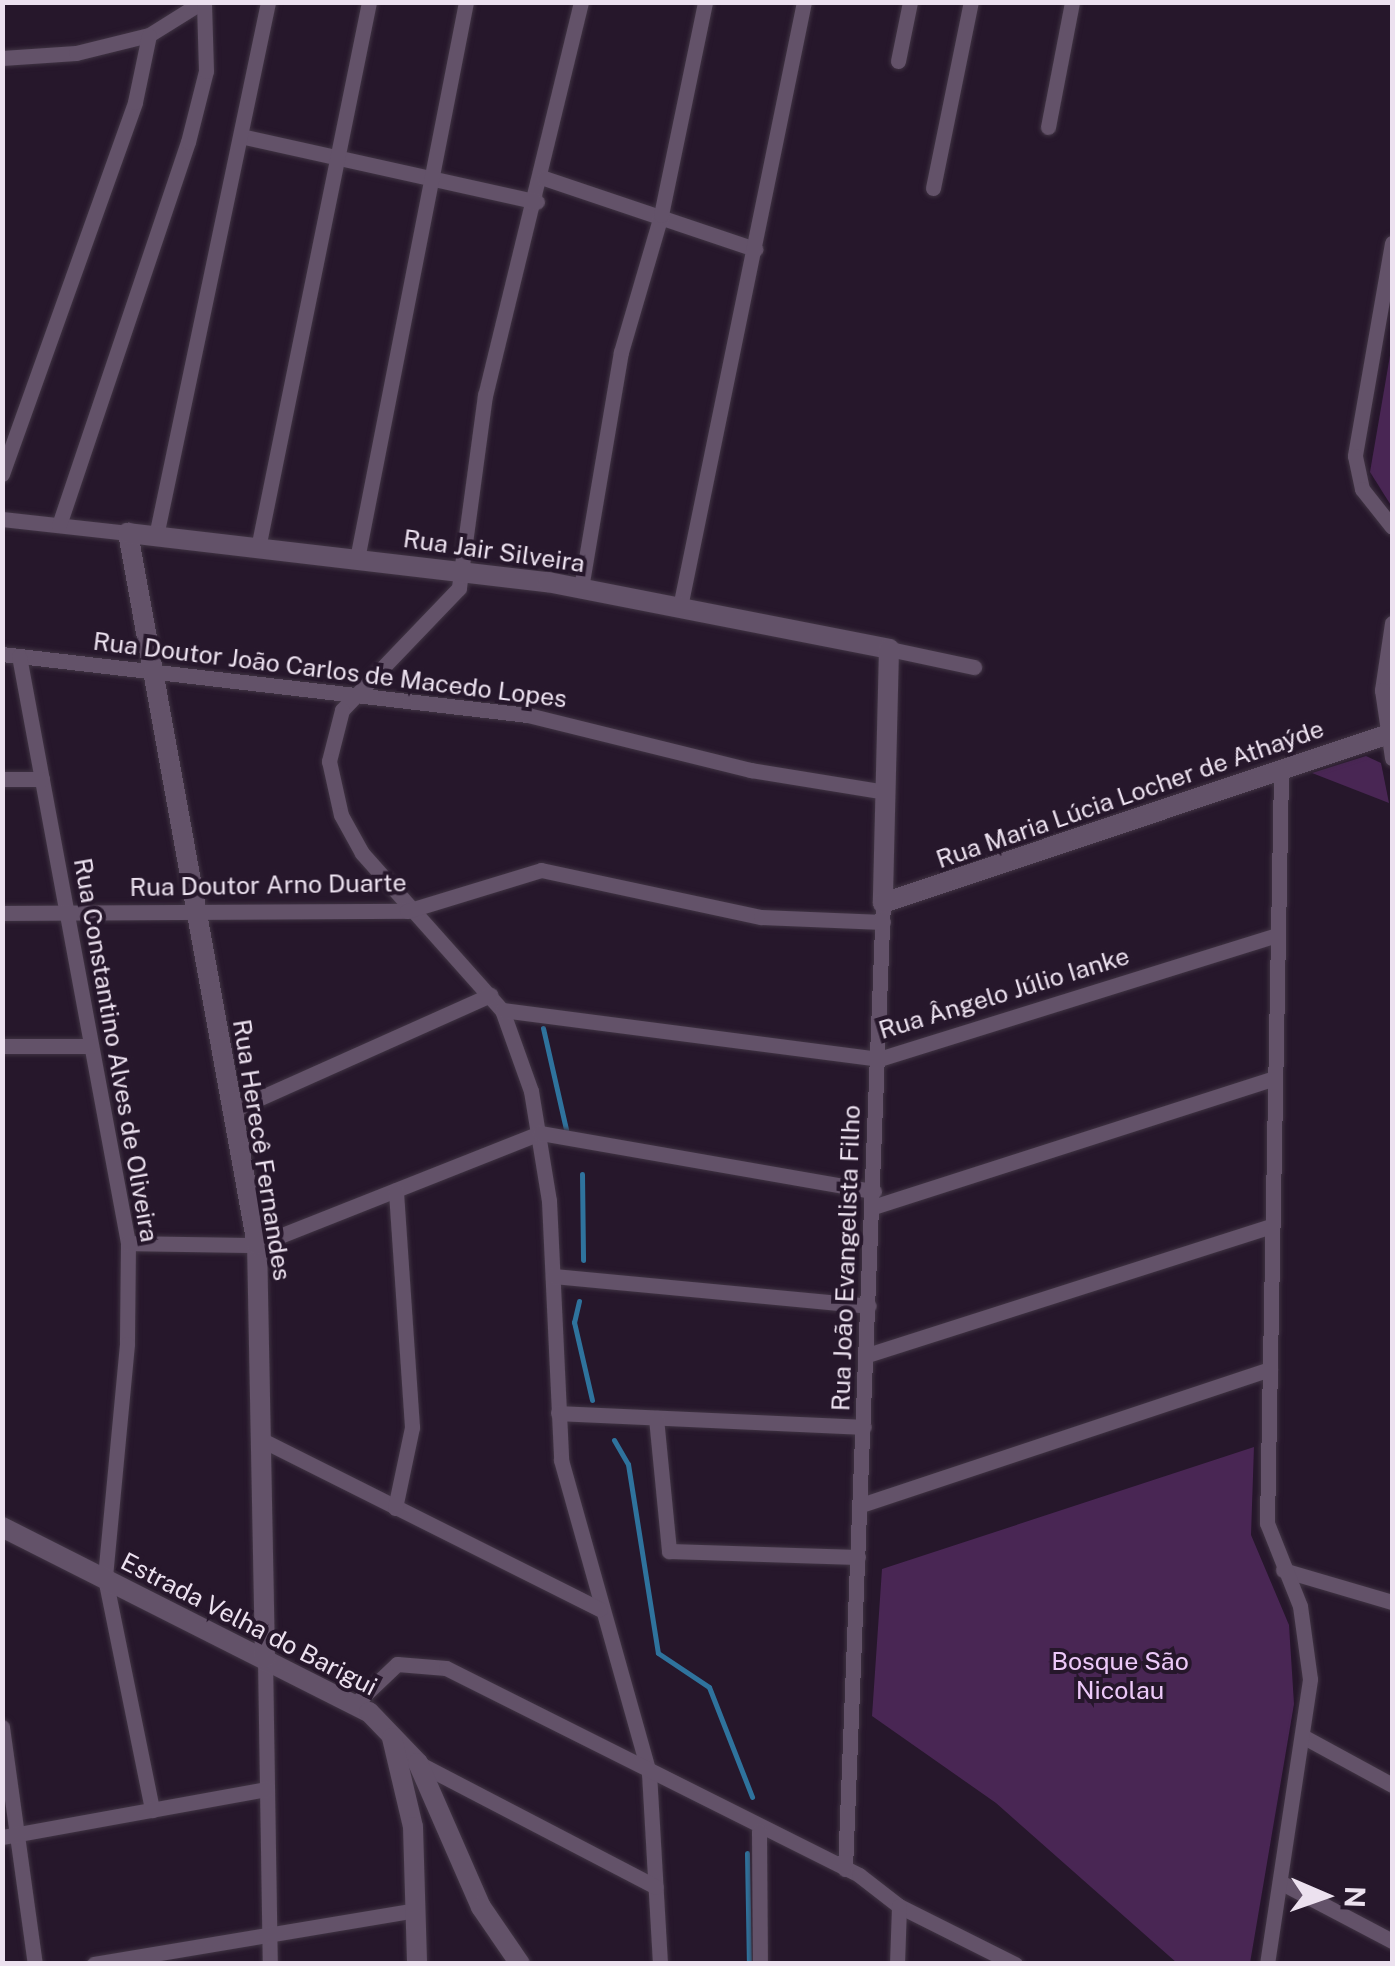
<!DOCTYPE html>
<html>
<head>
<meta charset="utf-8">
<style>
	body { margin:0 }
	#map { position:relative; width:1395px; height:1966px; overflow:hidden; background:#26172b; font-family:"Public Sans",sans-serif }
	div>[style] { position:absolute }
	.green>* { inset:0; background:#492654 }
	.stream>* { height:5px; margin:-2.5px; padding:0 2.5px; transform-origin:2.5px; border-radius:2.5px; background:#2f739d }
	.roads { filter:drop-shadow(0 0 2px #403443) drop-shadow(0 0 2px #403443) }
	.street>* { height:15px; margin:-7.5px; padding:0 7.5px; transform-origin:7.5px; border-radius:7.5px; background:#635269 }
	.secondary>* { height:20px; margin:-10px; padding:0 10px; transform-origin:10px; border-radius:10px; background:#635269 }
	span { translate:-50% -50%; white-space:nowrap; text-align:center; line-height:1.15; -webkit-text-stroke:8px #26172b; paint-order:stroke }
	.street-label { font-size:25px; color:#ece1ef }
	.park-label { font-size:25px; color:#edc9f9 }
	.frame { position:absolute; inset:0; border:5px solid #ece1ef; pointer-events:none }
	.north { position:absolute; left:1275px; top:1846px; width:100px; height:100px; -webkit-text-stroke:8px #26172b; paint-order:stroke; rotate:92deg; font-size:28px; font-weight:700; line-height:40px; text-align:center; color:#ece1ef }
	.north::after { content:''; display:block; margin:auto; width:35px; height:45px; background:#ece1ef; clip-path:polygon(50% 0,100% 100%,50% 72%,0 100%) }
</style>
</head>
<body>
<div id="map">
	<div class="green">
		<i style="clip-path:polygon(1392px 344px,1392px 507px,1370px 472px)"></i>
		<i style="clip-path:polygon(1366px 756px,1381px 763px,1389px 803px,1312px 773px)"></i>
		<i style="clip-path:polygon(1254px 1447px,1251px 1535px,1289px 1625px,1294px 1704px,1250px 1963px,1177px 1963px,996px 1803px,872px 1716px,882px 1569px)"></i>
	</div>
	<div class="stream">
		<i style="left:543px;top:1028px;width:104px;rotate:77.2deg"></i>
		<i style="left:582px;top:1174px;width:86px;rotate:89.3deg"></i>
		<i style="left:579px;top:1301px;width:22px;rotate:103deg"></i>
		<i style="left:574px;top:1322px;width:80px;rotate:77deg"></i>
		<i style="left:614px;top:1440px;width:28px;rotate:60deg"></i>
		<i style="left:628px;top:1464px;width:191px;rotate:81deg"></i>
		<i style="left:658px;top:1653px;width:61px;rotate:33.7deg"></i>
		<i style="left:709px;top:1687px;width:118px;rotate:68.6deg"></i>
		<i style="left:747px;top:1853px;width:111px;rotate:89deg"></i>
	</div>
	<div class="roads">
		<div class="street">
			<i style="left:581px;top:2px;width:405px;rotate:103.7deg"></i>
			<i style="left:485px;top:395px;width:195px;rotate:97.7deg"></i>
			<i style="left:459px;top:588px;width:169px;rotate:133.8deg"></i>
			<i style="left:342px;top:710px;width:53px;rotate:104.3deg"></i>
			<i style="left:329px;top:761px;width:55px;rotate:77.5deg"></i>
			<i style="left:341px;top:815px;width:43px;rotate:61.1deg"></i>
			<i style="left:362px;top:853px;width:210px;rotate:48.3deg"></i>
			<i style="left:502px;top:1010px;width:86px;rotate:70.3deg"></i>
			<i style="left:531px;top:1091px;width:111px;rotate:80.7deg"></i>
			<i style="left:549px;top:1201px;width:259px;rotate:87.3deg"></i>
			<i style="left:561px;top:1460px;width:325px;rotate:74.3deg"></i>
			<i style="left:649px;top:1773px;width:191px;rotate:86.7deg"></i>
			<i style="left:2px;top:58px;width:74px;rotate:-3.9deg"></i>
			<i style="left:76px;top:53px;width:75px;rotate:-13.9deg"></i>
			<i style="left:149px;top:35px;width:62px;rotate:-31.9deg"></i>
			<i style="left:898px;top:61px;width:60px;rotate:-78.5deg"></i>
			<i style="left:1048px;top:127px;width:127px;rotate:-79.1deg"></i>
			<i style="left:245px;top:137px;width:299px;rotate:12.5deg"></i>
			<i style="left:544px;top:178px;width:223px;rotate:18.6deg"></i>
			<i style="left:933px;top:188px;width:190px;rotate:-78.5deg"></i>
			<i style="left:1392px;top:243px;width:216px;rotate:99.9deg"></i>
			<i style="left:1355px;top:456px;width:34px;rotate:78deg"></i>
			<i style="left:1362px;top:489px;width:48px;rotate:51.7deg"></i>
			<i style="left:2px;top:474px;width:395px;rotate:-70.3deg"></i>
			<i style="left:135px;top:102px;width:68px;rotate:-78.2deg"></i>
			<i style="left:2px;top:519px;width:127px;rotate:6.3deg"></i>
			<i style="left:59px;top:525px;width:404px;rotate:-71.4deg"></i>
			<i style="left:188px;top:142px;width:73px;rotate:-75.8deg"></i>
			<i style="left:206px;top:71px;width:69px;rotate:-91.7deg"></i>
			<i style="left:156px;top:536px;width:546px;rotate:-78.15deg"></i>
			<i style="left:258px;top:548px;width:557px;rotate:-78.51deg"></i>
			<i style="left:357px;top:559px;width:568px;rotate:-78.93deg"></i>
			<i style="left:581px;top:588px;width:239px;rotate:-80.4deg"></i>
			<i style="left:621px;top:352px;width:143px;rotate:-73.7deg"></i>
			<i style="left:661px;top:215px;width:217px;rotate:-78.3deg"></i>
			<i style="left:680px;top:607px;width:618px;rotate:-78.42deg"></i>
			<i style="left:1392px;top:623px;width:68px;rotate:98.5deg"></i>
			<i style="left:1382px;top:690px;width:69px;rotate:81.6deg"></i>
			<i style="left:889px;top:649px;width:87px;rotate:12deg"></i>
			<i style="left:2px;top:654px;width:530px;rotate:6.62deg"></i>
			<i style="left:528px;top:715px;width:230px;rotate:13.9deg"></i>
			<i style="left:751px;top:770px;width:136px;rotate:9.3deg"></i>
			<i style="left:19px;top:656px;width:597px;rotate:79.48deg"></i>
			<i style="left:128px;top:1243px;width:101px;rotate:90.6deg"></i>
			<i style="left:127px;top:1344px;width:235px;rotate:95.4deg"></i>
			<i style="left:105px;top:1578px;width:237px;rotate:78.5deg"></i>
			<i style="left:2px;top:779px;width:40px"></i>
			<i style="left:2px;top:913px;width:405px;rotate:-0.3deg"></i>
			<i style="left:407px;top:911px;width:140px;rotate:-17deg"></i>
			<i style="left:541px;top:870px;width:225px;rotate:12.1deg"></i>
			<i style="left:761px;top:917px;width:122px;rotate:2.3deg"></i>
			<i style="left:502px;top:1010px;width:380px;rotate:7.4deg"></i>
			<i style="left:879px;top:1059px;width:418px;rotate:-17.3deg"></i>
			<i style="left:2px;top:1046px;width:89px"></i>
			<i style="left:233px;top:1110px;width:282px;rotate:-24.1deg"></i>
			<i style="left:873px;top:1207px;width:422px;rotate:-17.8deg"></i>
			<i style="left:128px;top:1243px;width:129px;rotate:0.9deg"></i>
			<i style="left:257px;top:1245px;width:304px;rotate:-21.6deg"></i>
			<i style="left:540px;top:1133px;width:339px;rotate:9.9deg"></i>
			<i style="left:553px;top:1276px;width:317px;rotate:5.4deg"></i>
			<i style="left:867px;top:1355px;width:425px;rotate:-17.7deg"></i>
			<i style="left:558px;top:1413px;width:306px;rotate:2.6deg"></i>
			<i style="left:656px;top:1418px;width:134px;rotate:84.4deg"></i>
			<i style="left:669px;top:1551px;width:189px;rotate:1.8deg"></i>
			<i style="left:262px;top:1440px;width:378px;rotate:26.6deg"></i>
			<i style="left:861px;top:1505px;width:431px;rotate:-18.4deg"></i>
			<i style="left:395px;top:1508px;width:83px;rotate:-78.1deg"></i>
			<i style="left:412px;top:1427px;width:237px;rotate:-93.9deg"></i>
			<i style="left:1283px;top:1570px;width:114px;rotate:16.4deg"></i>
			<i style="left:265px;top:1658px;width:306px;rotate:89.1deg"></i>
			<i style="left:355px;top:1704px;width:58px;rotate:-43.6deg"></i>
			<i style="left:397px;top:1664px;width:49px;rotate:4.7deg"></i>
			<i style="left:446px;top:1668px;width:462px;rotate:26.6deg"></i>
			<i style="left:859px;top:1875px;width:51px;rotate:37.8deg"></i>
			<i style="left:899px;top:1906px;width:130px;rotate:26.6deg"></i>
			<i style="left:2px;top:1727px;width:239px;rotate:82.1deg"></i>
			<i style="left:1304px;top:1737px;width:100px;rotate:28.6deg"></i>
			<i style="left:418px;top:1763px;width:268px;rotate:27.5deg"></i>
			<i style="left:759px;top:1831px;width:133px;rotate:89.6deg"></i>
			<i style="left:2px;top:1837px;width:269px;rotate:-10.3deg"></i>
			<i style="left:845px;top:1869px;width:967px;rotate:-87.75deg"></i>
			<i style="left:1280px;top:1882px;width:127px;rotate:27.8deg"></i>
			<i style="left:94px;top:1964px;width:326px;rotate:-9.5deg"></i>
			<i style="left:897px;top:1964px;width:58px;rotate:-88deg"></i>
			<i style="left:1267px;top:1964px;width:288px;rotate:-81.4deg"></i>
			<i style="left:1310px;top:1679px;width:74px;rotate:-97.8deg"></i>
			<i style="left:1300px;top:1606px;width:89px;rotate:-111.7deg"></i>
			<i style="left:1267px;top:1523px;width:753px;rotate:-88.93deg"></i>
		</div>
		<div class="secondary">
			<i style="left:2px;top:1527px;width:411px;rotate:26.8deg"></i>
			<i style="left:369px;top:1712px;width:71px;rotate:46.1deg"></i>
			<i style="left:418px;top:1763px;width:157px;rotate:66.4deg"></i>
			<i style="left:481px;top:1907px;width:69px;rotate:55.6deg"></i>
			<i style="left:265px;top:1658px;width:413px;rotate:-91.1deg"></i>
			<i style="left:257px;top:1245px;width:724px;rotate:-100.27deg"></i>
			<i style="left:128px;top:533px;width:423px;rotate:6.7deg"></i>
			<i style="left:548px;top:582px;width:348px;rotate:11.1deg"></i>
			<i style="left:889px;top:649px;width:254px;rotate:91.4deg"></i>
			<i style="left:883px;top:903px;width:537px;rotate:-18.47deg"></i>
			<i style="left:392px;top:1738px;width:91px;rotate:76.7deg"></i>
			<i style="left:413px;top:1827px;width:137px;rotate:88.3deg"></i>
		</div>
	</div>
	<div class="street-label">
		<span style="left:494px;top:551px;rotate:8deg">Rua Jair Silveira</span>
		<span style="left:330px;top:670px;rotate:7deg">Rua Doutor João Carlos de Macedo Lopes</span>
		<span style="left:1130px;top:794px;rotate:-19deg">Rua Maria Lúcia Locher de Athaýde</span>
		<span style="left:268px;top:885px;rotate:-1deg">Rua Doutor Arno Duarte</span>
		<span style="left:1004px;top:993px;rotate:-17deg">Rua Ângelo Júlio Ianke</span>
		<span style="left:116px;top:1050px;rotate:80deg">Rua Constantino Alves de Oliveira</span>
		<span style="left:262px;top:1150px;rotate:81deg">Rua Herecê Fernandes</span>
		<span style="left:846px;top:1258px;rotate:-88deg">Rua João Evangelista Filho</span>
		<span style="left:249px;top:1624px;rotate:27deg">Estrada Velha do Barigui</span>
	</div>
	<div class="park-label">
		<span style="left:1120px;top:1676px">Bosque São<br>Nicolau</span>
	</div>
	<div class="frame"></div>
	<div class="north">N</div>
</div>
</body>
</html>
